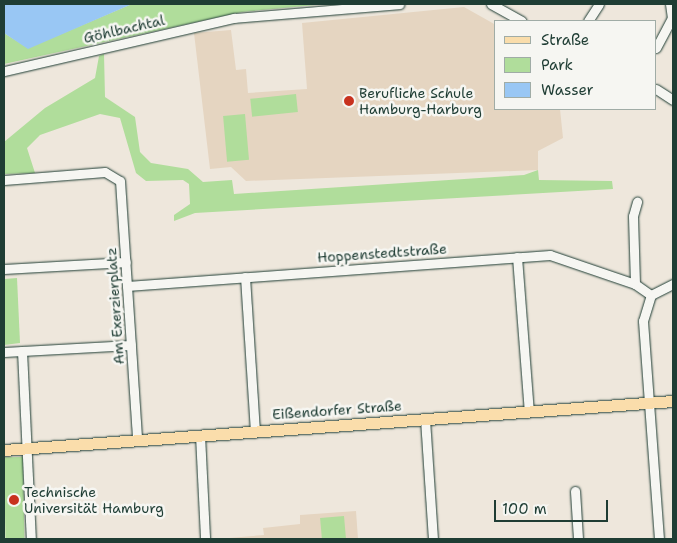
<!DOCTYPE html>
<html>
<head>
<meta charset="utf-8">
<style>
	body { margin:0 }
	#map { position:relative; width:677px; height:543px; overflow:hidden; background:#eee7dc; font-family:"Shantell Sans",sans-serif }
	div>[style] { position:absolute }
	.built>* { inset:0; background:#e5d5c1 }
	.green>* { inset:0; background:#b0dd9b; transform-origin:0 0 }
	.water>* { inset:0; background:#99c7f4 }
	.roads { filter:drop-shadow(0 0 1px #1f3d34) drop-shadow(0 0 1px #1f3d34) }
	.minor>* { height:9px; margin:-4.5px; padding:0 4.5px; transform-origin:4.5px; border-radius:4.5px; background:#f6f6f2 }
	.major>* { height:11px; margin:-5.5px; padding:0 5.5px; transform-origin:5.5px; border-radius:5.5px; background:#faddab }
	.dots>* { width:14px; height:14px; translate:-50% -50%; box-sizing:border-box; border:2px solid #f6f6f2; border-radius:50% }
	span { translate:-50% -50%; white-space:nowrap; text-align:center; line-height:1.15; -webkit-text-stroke:5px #f6f6f2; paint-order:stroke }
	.street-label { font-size:14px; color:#1f3d34 }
	.poi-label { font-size:14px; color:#1f3d34 }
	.left { translate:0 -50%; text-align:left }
	.frame { position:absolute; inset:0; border:5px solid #1f3d34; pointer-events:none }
	.legend { position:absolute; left:494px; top:20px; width:162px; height:90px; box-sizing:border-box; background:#f6f6f2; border:1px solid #a0aca6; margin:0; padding:6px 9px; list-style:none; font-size:15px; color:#1f3d34 }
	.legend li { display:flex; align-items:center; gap:10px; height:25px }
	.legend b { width:25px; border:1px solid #a0aca6 }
	.scale { position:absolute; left:494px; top:500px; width:114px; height:22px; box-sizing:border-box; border:2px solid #1f3d34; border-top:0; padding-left:6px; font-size:15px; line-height:18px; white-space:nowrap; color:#1f3d34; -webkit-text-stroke:4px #f6f6f2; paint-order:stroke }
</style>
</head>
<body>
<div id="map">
	<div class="built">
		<i style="clip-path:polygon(464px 7px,496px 25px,496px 109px,560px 109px,563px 138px,538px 151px,538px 170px,246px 181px,231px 167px,210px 169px,194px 33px,231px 30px,236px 70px,246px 69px,248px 93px,307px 89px,302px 23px)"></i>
		<i style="clip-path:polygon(356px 511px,358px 539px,217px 539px,264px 535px,263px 528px,300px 524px,300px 515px)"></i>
	</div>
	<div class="green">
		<i style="clip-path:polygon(132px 4px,326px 4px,242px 12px,4px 64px,4px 33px,28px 48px)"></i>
		<i style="clip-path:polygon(104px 54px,105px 97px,135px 117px,140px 152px,151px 163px,188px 169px,203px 182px,232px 180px,234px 194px,524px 175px,538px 170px,539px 180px,612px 181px,613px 189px,195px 213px,174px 221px,174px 215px,190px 204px,189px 184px,183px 180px,146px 181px,136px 173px,120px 118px,100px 114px,40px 135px,27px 148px,35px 173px,4px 174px,4px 142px,45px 108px,95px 78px,99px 56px)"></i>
		<i style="left:296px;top:94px;width:18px;height:46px;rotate:84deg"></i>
		<i style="left:245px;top:114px;width:46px;height:22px;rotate:85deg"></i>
		<i style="clip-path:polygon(17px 278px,20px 343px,4px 345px,4px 279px)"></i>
		<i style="left:23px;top:457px;width:82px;height:19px;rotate:89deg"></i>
		<i style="left:344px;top:516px;width:23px;height:24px;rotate:85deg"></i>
	</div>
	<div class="water">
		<i style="clip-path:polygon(4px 4px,132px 4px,28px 49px,4px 33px)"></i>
	</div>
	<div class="roads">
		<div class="minor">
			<i style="left:491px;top:4px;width:35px;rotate:29deg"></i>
			<i style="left:588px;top:21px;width:20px;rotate:-57deg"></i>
			<i style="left:656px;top:48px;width:34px;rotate:-62deg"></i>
			<i style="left:672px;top:18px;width:14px;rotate:-98deg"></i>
			<i style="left:4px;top:71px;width:236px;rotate:-13deg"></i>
			<i style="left:234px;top:18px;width:166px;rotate:-4.8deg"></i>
			<i style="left:656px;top:89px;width:20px;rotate:33deg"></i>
			<i style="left:4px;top:180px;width:101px;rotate:-4.5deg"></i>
			<i style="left:105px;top:172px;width:17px;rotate:31deg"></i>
			<i style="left:120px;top:181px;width:259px;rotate:86.2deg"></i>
			<i style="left:517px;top:257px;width:155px;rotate:85.6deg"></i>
			<i style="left:4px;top:269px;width:122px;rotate:-3.3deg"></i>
			<i style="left:245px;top:277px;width:154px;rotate:86.3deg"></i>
			<i style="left:635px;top:284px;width:68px;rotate:-91.7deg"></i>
			<i style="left:633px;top:216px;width:15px;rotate:-74deg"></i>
			<i style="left:127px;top:286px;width:424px;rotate:-4.2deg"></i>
			<i style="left:550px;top:255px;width:90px;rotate:18.8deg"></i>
			<i style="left:635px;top:284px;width:19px;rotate:35deg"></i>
			<i style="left:22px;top:351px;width:188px;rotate:87.3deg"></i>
			<i style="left:4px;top:352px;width:127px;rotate:-3.2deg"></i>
			<i style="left:425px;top:419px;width:120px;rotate:86.2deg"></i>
			<i style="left:200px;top:435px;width:104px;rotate:87.2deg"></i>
			<i style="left:575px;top:491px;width:48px;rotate:86.4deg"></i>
			<i style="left:659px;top:539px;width:219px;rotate:-94.2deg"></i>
			<i style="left:643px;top:321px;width:27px;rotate:-73deg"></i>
			<i style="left:651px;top:295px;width:25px;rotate:-27deg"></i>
		</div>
		<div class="major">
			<i style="left:4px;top:450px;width:671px;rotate:-4.19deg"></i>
		</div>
	</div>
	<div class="dots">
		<i style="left:349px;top:101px;background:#c8321e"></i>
		<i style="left:14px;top:500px;background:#c8321e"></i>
	</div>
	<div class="street-label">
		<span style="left:124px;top:29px;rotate:-13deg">Göhlbachtal</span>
		<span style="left:382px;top:253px;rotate:-4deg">Hoppenstedtstraße</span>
		<span style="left:115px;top:306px;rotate:-94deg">Am Exerzierplatz</span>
		<span style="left:337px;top:410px;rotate:-4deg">Eißendorfer Straße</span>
	</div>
	<div class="poi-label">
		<span class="left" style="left:359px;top:101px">Berufliche Schule<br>Hamburg-Harburg</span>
		<span class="left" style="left:24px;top:500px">Technische<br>Universität Hamburg</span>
	</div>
	<div class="frame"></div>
	<ul class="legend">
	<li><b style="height:6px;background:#faddab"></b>Straße</li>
	<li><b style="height:14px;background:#b0dd9b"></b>Park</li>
	<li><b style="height:14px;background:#99c7f4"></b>Wasser</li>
	</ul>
	<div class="scale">100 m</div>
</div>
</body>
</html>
